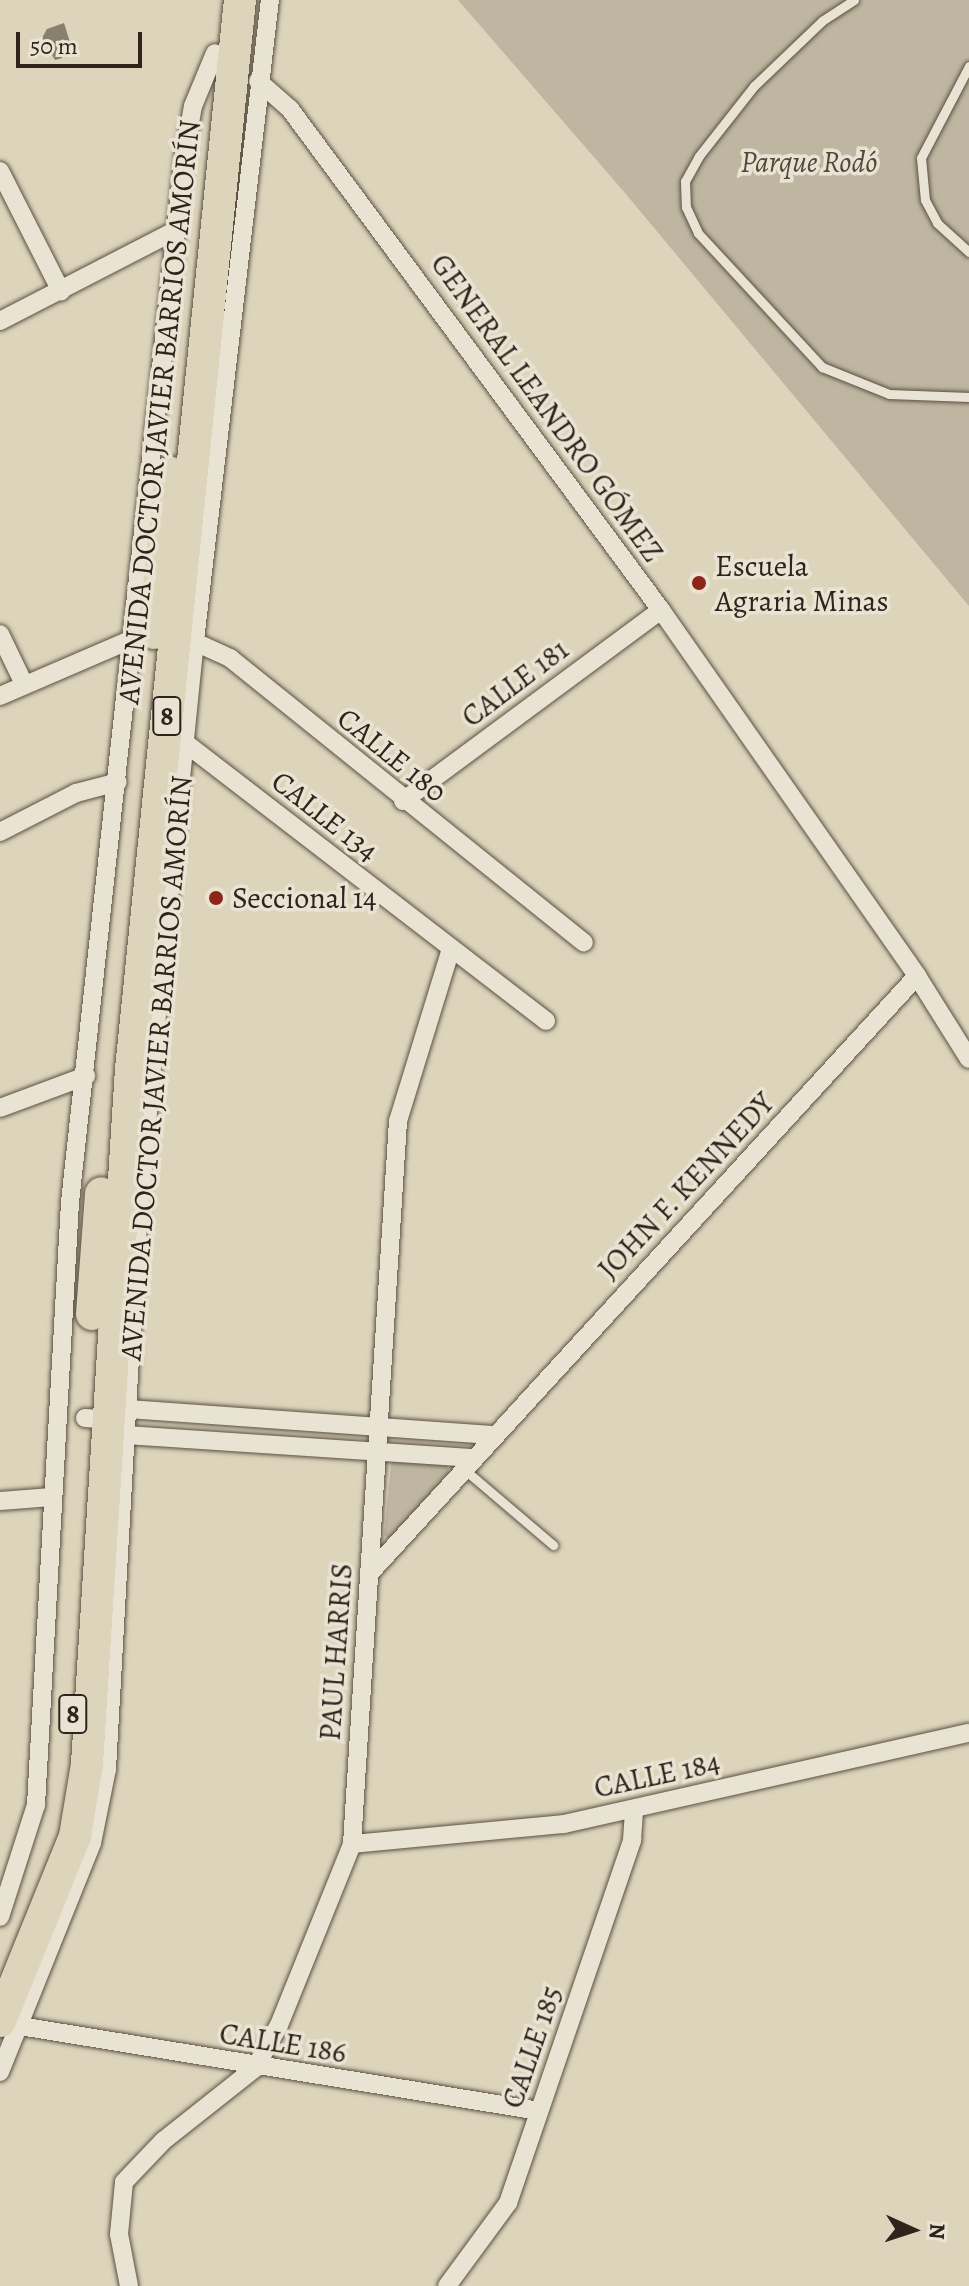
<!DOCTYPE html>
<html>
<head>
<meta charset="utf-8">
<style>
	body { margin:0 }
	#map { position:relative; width:969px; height:2286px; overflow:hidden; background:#dcd4bb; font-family:Alegreya,serif }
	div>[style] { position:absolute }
	.green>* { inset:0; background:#beb6a0 }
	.building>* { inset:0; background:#88806e }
	.roads { filter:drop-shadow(0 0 2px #5a5043) drop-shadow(0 0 2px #5a5043) }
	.lane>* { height:9px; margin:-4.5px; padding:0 4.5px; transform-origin:4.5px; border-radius:4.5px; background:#e8e3d3 }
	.street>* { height:18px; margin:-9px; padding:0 9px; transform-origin:9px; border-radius:9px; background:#e8e3d3 }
	.highway>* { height:32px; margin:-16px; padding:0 16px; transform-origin:16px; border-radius:16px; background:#dcd4bb }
	.dots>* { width:22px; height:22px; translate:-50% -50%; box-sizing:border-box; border:4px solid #e8e3d3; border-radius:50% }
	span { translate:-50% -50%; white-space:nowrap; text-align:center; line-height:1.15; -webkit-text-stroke:7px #e8e3d3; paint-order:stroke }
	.shield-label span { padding:2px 6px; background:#e8e3d3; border:2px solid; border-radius:6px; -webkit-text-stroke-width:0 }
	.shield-label { font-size:28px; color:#2e241b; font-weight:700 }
	.park-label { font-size:30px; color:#52483c; font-style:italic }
	.street-label { font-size:30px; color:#2e241b }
	.poi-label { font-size:30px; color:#2e241b }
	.left { translate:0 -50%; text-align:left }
	.north { position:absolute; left:873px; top:2190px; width:80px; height:80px; -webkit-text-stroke:6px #e8e3d3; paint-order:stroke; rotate:93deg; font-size:22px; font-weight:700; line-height:32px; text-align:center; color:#2e241b }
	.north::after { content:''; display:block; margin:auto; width:28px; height:36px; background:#2e241b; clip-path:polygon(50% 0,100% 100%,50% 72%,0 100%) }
	.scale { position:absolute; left:16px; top:32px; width:126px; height:36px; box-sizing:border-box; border:4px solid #2e241b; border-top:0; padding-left:10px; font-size:24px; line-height:28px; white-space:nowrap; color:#2e241b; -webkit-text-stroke:6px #e8e3d3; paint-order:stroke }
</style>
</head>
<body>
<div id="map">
	<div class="green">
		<i style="clip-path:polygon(458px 0,969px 0,969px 606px,625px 193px)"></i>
		<i style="clip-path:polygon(396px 1459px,447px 1463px,450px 1478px,396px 1539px,389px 1539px,384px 1535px,391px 1464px)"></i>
	</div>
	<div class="building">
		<i style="clip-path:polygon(64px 23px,74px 55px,55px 60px,42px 38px,47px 29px)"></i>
	</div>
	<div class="roads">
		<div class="lane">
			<i style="left:854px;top:0;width:38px;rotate:147deg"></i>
			<i style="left:822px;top:21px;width:94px;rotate:136.3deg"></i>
			<i style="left:754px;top:86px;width:89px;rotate:128.2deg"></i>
			<i style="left:699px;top:156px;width:29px;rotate:119deg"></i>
			<i style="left:685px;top:181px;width:26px;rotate:88deg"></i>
			<i style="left:686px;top:207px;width:29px;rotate:65deg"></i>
			<i style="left:698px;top:233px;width:183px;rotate:47.2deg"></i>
			<i style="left:822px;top:367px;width:72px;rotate:21.9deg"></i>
			<i style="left:889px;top:394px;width:80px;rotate:2.1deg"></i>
			<i style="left:969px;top:66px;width:104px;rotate:117.6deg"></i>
			<i style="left:921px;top:158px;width:42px;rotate:84.6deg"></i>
			<i style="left:925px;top:200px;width:26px;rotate:62deg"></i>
			<i style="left:937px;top:223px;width:43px;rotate:42.2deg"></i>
			<i style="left:465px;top:1470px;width:116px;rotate:40.4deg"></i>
		</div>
		<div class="street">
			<i style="left:258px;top:81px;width:43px;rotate:41.2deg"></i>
			<i style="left:290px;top:109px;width:623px;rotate:53.48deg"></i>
			<i style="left:661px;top:610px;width:447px;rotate:55deg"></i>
			<i style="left:917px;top:976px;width:98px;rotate:57.9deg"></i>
			<i style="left:0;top:171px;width:135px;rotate:63.1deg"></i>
			<i style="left:0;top:321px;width:198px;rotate:-27.3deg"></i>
			<i style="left:0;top:634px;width:55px;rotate:64.4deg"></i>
			<i style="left:184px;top:637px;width:51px;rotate:24.5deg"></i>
			<i style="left:230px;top:658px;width:454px;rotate:38.8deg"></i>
			<i style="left:0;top:696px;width:151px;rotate:-23.3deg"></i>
			<i style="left:184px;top:742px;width:457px;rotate:37.6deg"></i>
			<i style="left:403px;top:801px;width:321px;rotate:-36.5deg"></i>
			<i style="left:0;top:832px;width:85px;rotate:-27.2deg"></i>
			<i style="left:76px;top:793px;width:43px;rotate:-14.7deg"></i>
			<i style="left:0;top:1108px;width:92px;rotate:-20.4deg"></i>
			<i style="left:85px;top:1418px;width:30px;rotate:4deg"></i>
			<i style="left:115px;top:1420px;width:17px;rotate:-40deg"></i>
			<i style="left:128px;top:1409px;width:368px;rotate:4.1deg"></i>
			<i style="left:119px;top:1425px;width:12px;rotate:55deg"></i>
			<i style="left:126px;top:1435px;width:349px;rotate:3.8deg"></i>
			<i style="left:0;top:1501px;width:52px;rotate:-4.4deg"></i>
			<i style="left:369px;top:1574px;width:811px;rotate:-47.5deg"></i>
			<i style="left:352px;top:1844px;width:213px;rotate:-5.4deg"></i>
			<i style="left:564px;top:1824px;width:415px;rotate:-12.7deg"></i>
			<i style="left:0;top:1917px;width:118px;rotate:-72.2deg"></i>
			<i style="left:36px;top:1805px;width:604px;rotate:-86.77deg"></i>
			<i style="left:70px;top:1202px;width:1052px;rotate:-83.78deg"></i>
			<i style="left:184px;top:156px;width:51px;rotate:-79.8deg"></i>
			<i style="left:193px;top:106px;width:57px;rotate:-67.5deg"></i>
			<i style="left:20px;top:2026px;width:526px;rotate:9.3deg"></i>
			<i style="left:0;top:2072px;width:247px;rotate:-68.1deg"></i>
			<i style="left:92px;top:1843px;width:76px;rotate:-78.5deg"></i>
			<i style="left:107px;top:1769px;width:520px;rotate:-86.8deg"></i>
			<i style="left:136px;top:1250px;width:197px;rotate:-85deg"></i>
			<i style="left:153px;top:1054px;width:416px;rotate:-84.2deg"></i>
			<i style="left:195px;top:640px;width:644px;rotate:-83.32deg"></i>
			<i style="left:129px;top:2286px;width:53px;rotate:-100.9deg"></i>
			<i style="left:119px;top:2234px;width:52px;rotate:-84.5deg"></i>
			<i style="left:124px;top:2182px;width:57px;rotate:-46.4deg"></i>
			<i style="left:163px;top:2141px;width:117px;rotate:-38.4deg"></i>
			<i style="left:255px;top:2068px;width:49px;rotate:-60.8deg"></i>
			<i style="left:279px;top:2025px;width:195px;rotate:-68deg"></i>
			<i style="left:352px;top:1844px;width:724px;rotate:-86.36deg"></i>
			<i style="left:398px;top:1121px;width:180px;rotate:-72.9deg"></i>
			<i style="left:447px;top:2286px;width:103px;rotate:-53.7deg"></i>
			<i style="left:508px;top:2203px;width:384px;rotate:-71.1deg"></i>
			<i style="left:632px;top:1840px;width:30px;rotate:-86deg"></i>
		</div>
		<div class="highway">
			<i style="left:154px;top:633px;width:161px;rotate:-83.9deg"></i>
			<i style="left:92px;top:1314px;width:121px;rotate:-85.7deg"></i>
			<i style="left:0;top:2021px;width:200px;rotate:-67.9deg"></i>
			<i style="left:75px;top:1836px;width:73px;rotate:-80.5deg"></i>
			<i style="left:87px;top:1764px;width:696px;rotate:-86.38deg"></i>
			<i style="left:131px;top:1069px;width:1075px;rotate:-84.18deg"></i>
		</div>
	</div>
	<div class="dots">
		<i style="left:699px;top:583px;background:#8f2418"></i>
		<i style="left:216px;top:898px;background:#8f2418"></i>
	</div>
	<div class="shield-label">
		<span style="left:167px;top:716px">8</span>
		<span style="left:73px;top:1714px">8</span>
	</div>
	<div class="park-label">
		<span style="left:809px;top:162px">Parque Rodó</span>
	</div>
	<div class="street-label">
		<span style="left:547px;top:408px;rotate:54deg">GENERAL LEANDRO GÓMEZ</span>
		<span style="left:159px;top:412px;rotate:-84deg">AVENIDA DOCTOR JAVIER BARRIOS AMORÍN</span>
		<span style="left:515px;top:683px;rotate:-37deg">CALLE 181</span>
		<span style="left:392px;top:755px;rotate:39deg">CALLE 180</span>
		<span style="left:325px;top:816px;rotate:38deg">CALLE 134</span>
		<span style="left:156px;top:1068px;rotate:-85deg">AVENIDA DOCTOR JAVIER BARRIOS AMORÍN</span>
		<span style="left:686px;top:1186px;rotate:-47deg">JOHN F. KENNEDY</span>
		<span style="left:336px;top:1652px;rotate:-86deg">PAUL HARRIS</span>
		<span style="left:657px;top:1775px;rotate:-12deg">CALLE 184</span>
		<span style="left:283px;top:2043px;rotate:9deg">CALLE 186</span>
		<span style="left:532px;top:2047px;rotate:-71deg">CALLE 185</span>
	</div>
	<div class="poi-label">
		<span class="left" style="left:715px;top:583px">Escuela<br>Agraria Minas</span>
		<span class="left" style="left:232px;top:898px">Seccional 14</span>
	</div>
	<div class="north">N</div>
	<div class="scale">50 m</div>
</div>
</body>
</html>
